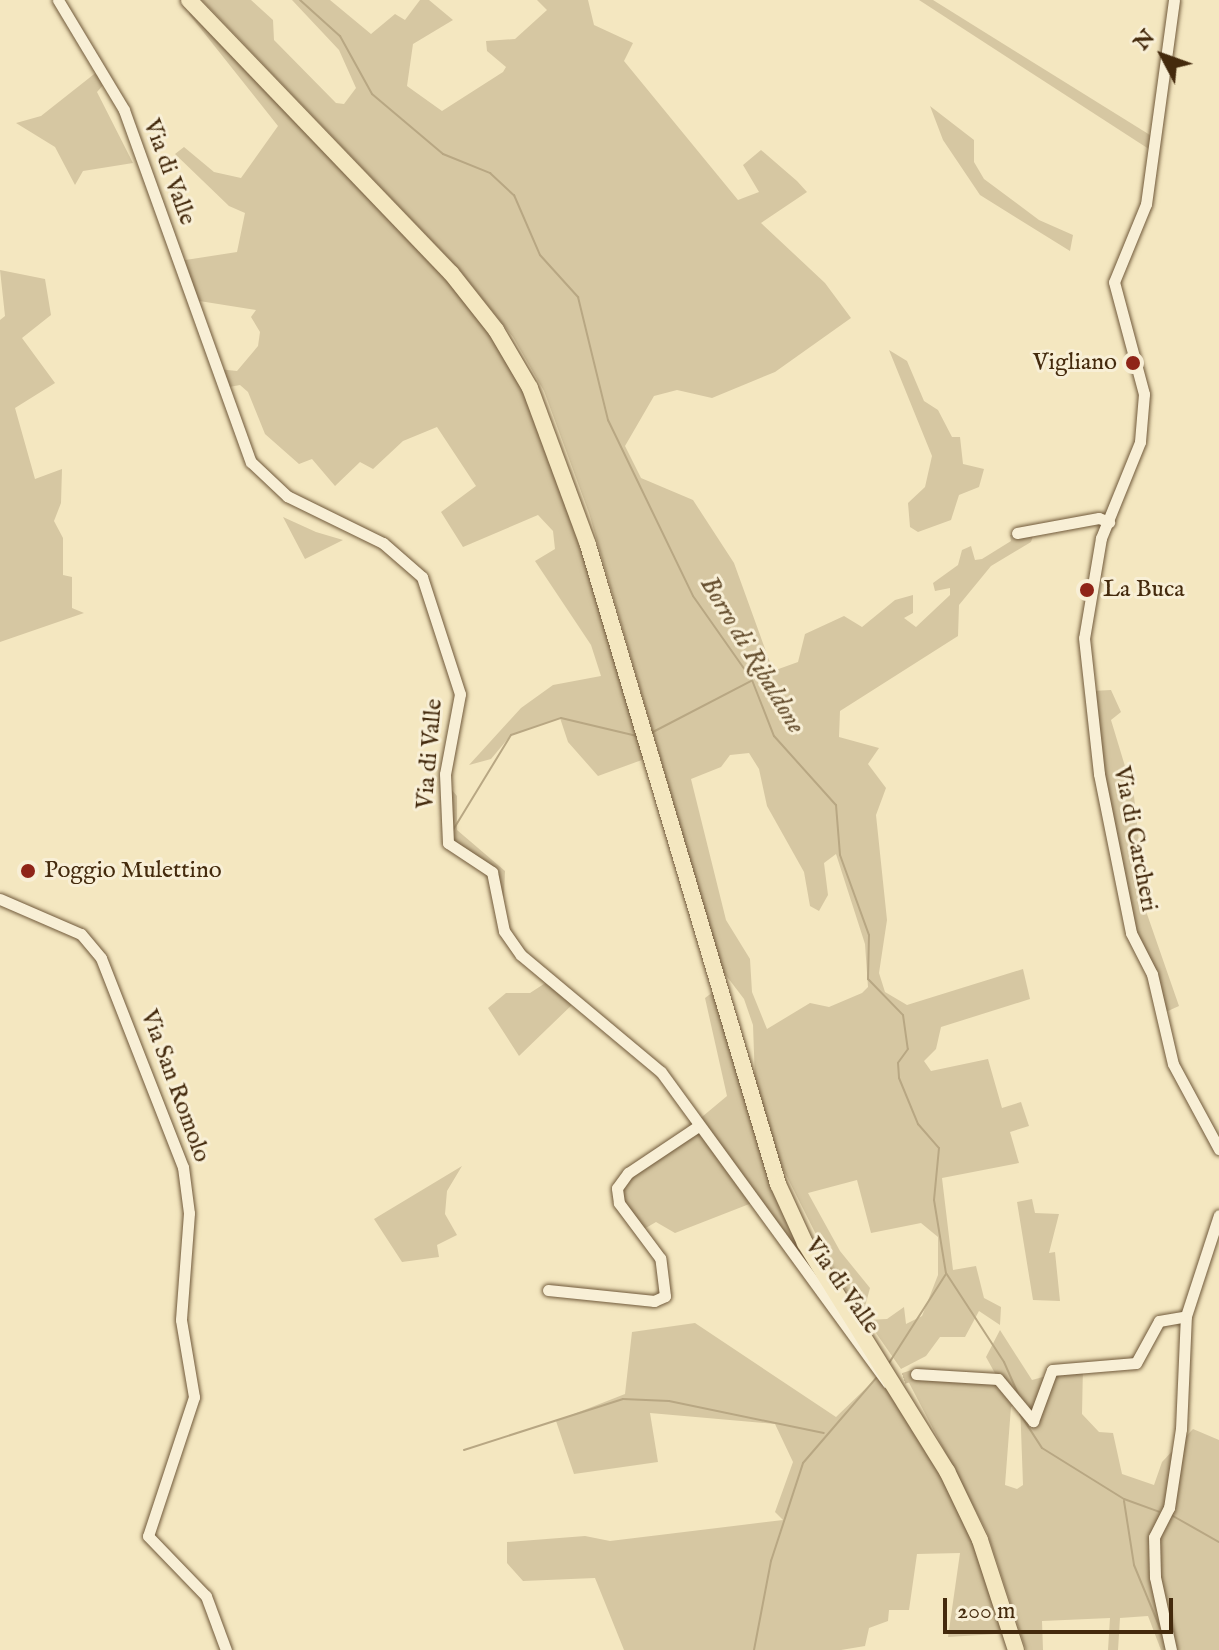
<!DOCTYPE html>
<html>
<head>
<meta charset="utf-8">
<style>
	body { margin:0 }
	#map { position:relative; width:1219px; height:1650px; overflow:hidden; background:#f4e7c0; font-family:"IM FELL English",serif }
	div>[style] { position:absolute }
	.green>* { inset:0; background:#d6c7a2 }
	.stream>* { height:2px; margin:-1px; padding:0 1px; transform-origin:1px; border-radius:1px; background:#b8a783 }
	.minor-tunnel>* { height:11px; margin-top:-5.5px; transform-origin:0; background:repeating-linear-gradient(90deg,#d1c19c 0 11px,transparent 0 16.5px) }
	.roads { filter:drop-shadow(0 0 2px #70593a) drop-shadow(0 0 2px #70593a) }
	.minor>* { height:11px; margin:-5.5px; padding:0 5.5px; transform-origin:5.5px; border-radius:5.5px; background:#f8efd6 }
	.highway>* { height:16px; margin:-8px; padding:0 8px; transform-origin:8px; border-radius:8px; background:#f4e7c0 }
	.dots>* { width:22px; height:22px; translate:-50% -50%; box-sizing:border-box; border:4px solid #f8efd6; border-radius:50% }
	span { translate:-50% -50%; white-space:nowrap; text-align:center; line-height:1.15; -webkit-text-stroke:6px #f8efd6; paint-order:stroke }
	.street-label { font-size:24px; color:#442a0d }
	.poi-label { font-size:24px; color:#442a0d }
	.right { translate:-100% -50%; text-align:right }
	.left { translate:0 -50%; text-align:left }
	.water-label { font-size:26px; color:#675030; font-style:italic }
	.north { position:absolute; left:1123px; top:16px; width:80px; height:80px; -webkit-text-stroke:6px #f8efd6; paint-order:stroke; rotate:311deg; font-size:22px; font-weight:700; line-height:32px; text-align:center; color:#442a0d }
	.north::after { content:''; display:block; margin:auto; width:28px; height:36px; background:#442a0d; clip-path:polygon(50% 0,100% 100%,50% 72%,0 100%) }
	.scale { position:absolute; left:943px; top:1598px; width:230px; height:36px; box-sizing:border-box; border:4px solid #442a0d; border-top:0; padding-left:10px; font-size:24px; line-height:28px; white-space:nowrap; color:#442a0d; -webkit-text-stroke:6px #f8efd6; paint-order:stroke }
</style>
</head>
<body>
<div id="map">
	<div class="green">
		<i style="clip-path:polygon(evenodd,202px 0,251px 0,273px 20px,274px 40px,336px 103px,344px 104px,356px 88px,339px 50px,292px 0,330px 0,371px 34px,395px 14px,405px 20px,420px 0,429px 0,453px 20px,413px 44px,407px 86px,442px 111px,503px 72px,506px 67px,487px 51px,486px 41px,515px 39px,547px 10px,537px 0,588px 0,594px 25px,633px 43px,624px 61px,738px 200px,759px 192px,743px 165px,761px 150px,797px 181px,807px 192px,761px 223px,825px 283px,851px 318px,775px 372px,712px 398px,677px 390px,654px 396px,625px 446px,641px 478px,693px 500px,734px 563px,773px 671px,798px 662px,805px 634px,844px 616px,862px 627px,895px 600px,913px 595px,913px 613px,904px 618px,916px 627px,950px 595px,950px 588px,935px 591px,933px 583px,958px 565px,962px 550px,971px 546px,975px 560px,982px 559px,1011px 541px,1010px 535px,1035px 530px,1031px 542px,991px 566px,959px 605px,958px 636px,840px 711px,839px 737px,879px 748px,868px 764px,886px 788px,876px 815px,887px 920px,879px 973px,885px 992px,907px 1005px,1023px 969px,1030px 999px,941px 1027px,936px 1049px,924px 1061px,931px 1071px,988px 1059px,1002px 1108px,1021px 1102px,1029px 1126px,1010px 1132px,1019px 1163px,942px 1178px,953px 1270px,976px 1266px,984px 1298px,1001px 1307px,1000px 1325px,979px 1311px,965px 1337px,940px 1337px,926px 1356px,901px 1369px,867px 1320px,887px 1319px,904px 1307px,906px 1324px,922px 1316px,938px 1275px,938px 1237px,921px 1223px,871px 1233px,857px 1180px,808px 1193px,840px 1251px,870px 1288px,863px 1314px,838px 1278px,778px 1159px,755px 1081px,753px 1025px,744px 999px,722px 970px,589px 513px,544px 391px,513px 337px,459px 269px,202px 0,749px 753px,759px 769px,767px 806px,804px 872px,810px 906px,819px 911px,828px 895px,824px 863px,836px 854px,865px 944px,868px 987px,862px 993px,829px 1007px,810px 1003px,767px 1029px,752px 992px,750px 959px,726px 920px,691px 779px,721px 767px,730px 755px,749px 753px)"></i>
		<i style="clip-path:polygon(919px 0,933px 0,1150px 135px,1155px 153px)"></i>
		<i style="clip-path:polygon(193px 4px,451px 273px,530px 388px,650px 757px,598px 776px,568px 742px,560px 718px,511px 735px,491px 759px,469px 765px,521px 708px,553px 685px,601px 676px,591px 645px,535px 561px,555px 549px,553px 531px,538px 515px,463px 547px,441px 512px,476px 486px,437px 427px,403px 441px,373px 469px,360px 462px,335px 486px,312px 459px,299px 464px,265px 434px,248px 392px,240px 385px,224px 388px,218px 369px,237px 371px,258px 346px,260px 332px,251px 317px,256px 310px,193px 300px,179px 261px,237px 252px,245px 213px,229px 206px,175px 154px,184px 147px,214px 172px,241px 178px,278px 126px,189px 14px)"></i>
		<i style="clip-path:polygon(98px 71px,105px 83px,97px 92px,133px 163px,83px 171px,75px 185px,55px 147px,16px 123px,41px 116px)"></i>
		<i style="clip-path:polygon(930px 106px,974px 140px,974px 162px,984px 179px,1039px 220px,1073px 235px,1070px 251px,980px 195px,943px 140px)"></i>
		<i style="clip-path:polygon(0 270px,45px 279px,51px 315px,22px 338px,55px 383px,15px 408px,35px 479px,62px 469px,61px 503px,54px 521px,63px 538px,63px 575px,72px 577px,72px 608px,84px 613px,0 642px,0 320px,5px 316px)"></i>
		<i style="clip-path:polygon(889px 350px,907px 361px,924px 401px,938px 410px,952px 437px,960px 437px,963px 464px,984px 469px,979px 487px,959px 495px,951px 520px,918px 532px,910px 527px,908px 503px,925px 487px,932px 456px)"></i>
		<i style="clip-path:polygon(283px 517px,316px 532px,343px 540px,305px 559px)"></i>
		<i style="clip-path:polygon(1111px 690px,1121px 712px,1111px 720px,1134px 796px,1147px 914px,1179px 1006px,1159px 1015px,1152px 974px,1131px 933px,1114px 835px,1092px 691px)"></i>
		<i style="clip-path:polygon(451px 789px,457px 796px,457px 830px,505px 871px,504px 896px,498px 898px,496px 880px,448px 843px)"></i>
		<i style="clip-path:polygon(550px 980px,577px 1000px,519px 1056px,488px 1008px,506px 993px,530px 993px)"></i>
		<i style="clip-path:polygon(717px 989px,755px 1121px,837px 1316px,757px 1201px,675px 1233px,656px 1222px,639px 1232px,617px 1188px,727px 1096px,705px 998px)"></i>
		<i style="clip-path:polygon(462px 1166px,447px 1191px,445px 1214px,457px 1235px,437px 1245px,439px 1257px,402px 1262px,374px 1219px)"></i>
		<i style="clip-path:polygon(1032px 1199px,1035px 1213px,1059px 1214px,1049px 1253px,1055px 1252px,1060px 1301px,1033px 1300px,1017px 1202px)"></i>
		<i style="clip-path:polygon(695px 1323px,836px 1417px,887px 1368px,924px 1427px,1012px 1633px,948px 1637px,960px 1553px,917px 1554px,909px 1610px,889px 1610px,888px 1621px,869px 1628px,865px 1646px,841px 1650px,624px 1650px,595px 1578px,523px 1581px,507px 1563px,507px 1542px,585px 1536px,610px 1541px,783px 1520px,775px 1512px,793px 1462px,775px 1424px,650px 1413px,658px 1462px,574px 1474px,556px 1421px,625px 1394px,632px 1332px)"></i>
		<i style="clip-path:polygon(evenodd,1000px 1330px,1032px 1380px,1083px 1366px,1082px 1414px,1099px 1432px,1113px 1433px,1122px 1474px,1154px 1485px,1162px 1462px,1193px 1429px,1219px 1440px,1219px 1650px,1161px 1650px,1148px 1616px,1120px 1618px,1118px 1650px,1108px 1650px,1110px 1618px,1042px 1621px,1043px 1650px,1026px 1650px,987px 1532px,906px 1377px,997px 1377px,986px 1357px,1000px 1330px,1020px 1402px,1023px 1485px,1017px 1489px,1005px 1485px,1011px 1407px,1020px 1402px)"></i>
	</div>
	<div class="stream">
		<i style="left:300px;top:0;width:54px;rotate:42deg"></i>
		<i style="left:340px;top:36px;width:66px;rotate:61.1deg"></i>
		<i style="left:372px;top:94px;width:93px;rotate:40.2deg"></i>
		<i style="left:443px;top:154px;width:51px;rotate:22deg"></i>
		<i style="left:490px;top:173px;width:33px;rotate:43deg"></i>
		<i style="left:514px;top:195px;width:65px;rotate:66.6deg"></i>
		<i style="left:540px;top:255px;width:57px;rotate:47.9deg"></i>
		<i style="left:578px;top:297px;width:127px;rotate:76.3deg"></i>
		<i style="left:608px;top:420px;width:195px;rotate:64.2deg"></i>
		<i style="left:693px;top:596px;width:103px;rotate:54.9deg"></i>
		<i style="left:752px;top:680px;width:60px;rotate:68.6deg"></i>
		<i style="left:774px;top:736px;width:93px;rotate:48.1deg"></i>
		<i style="left:836px;top:805px;width:50px;rotate:85.4deg"></i>
		<i style="left:840px;top:855px;width:85px;rotate:70.1deg"></i>
		<i style="left:869px;top:935px;width:44px;rotate:91.3deg"></i>
		<i style="left:868px;top:979px;width:50px;rotate:45.8deg"></i>
		<i style="left:903px;top:1015px;width:34px;rotate:82deg"></i>
		<i style="left:908px;top:1049px;width:17px;rotate:126deg"></i>
		<i style="left:898px;top:1063px;width:15px;rotate:86deg"></i>
		<i style="left:899px;top:1078px;width:50px;rotate:67.6deg"></i>
		<i style="left:918px;top:1124px;width:32px;rotate:49deg"></i>
		<i style="left:939px;top:1148px;width:52px;rotate:95.5deg"></i>
		<i style="left:934px;top:1200px;width:74px;rotate:80.7deg"></i>
		<i style="left:946px;top:1273px;width:106px;rotate:56.9deg"></i>
		<i style="left:1004px;top:1362px;width:37px;rotate:66deg"></i>
		<i style="left:651px;top:733px;width:113px;rotate:-27.5deg"></i>
		<i style="left:453px;top:830px;width:111px;rotate:-58.6deg"></i>
		<i style="left:511px;top:735px;width:53px;rotate:-18.8deg"></i>
		<i style="left:561px;top:718px;width:78px;rotate:13.3deg"></i>
		<i style="left:889px;top:1363px;width:106px;rotate:-57.4deg"></i>
		<i style="left:1020px;top:1414px;width:40px;rotate:57.1deg"></i>
		<i style="left:1042px;top:1448px;width:97px;rotate:31.9deg"></i>
		<i style="left:1124px;top:1499px;width:37px;rotate:20deg"></i>
		<i style="left:464px;top:1450px;width:167px;rotate:-17.8deg"></i>
		<i style="left:623px;top:1399px;width:46px;rotate:2.5deg"></i>
		<i style="left:669px;top:1401px;width:158px;rotate:11.7deg"></i>
		<i style="left:1124px;top:1501px;width:65px;rotate:81.1deg"></i>
		<i style="left:1134px;top:1565px;width:68px;rotate:67.6deg"></i>
		<i style="left:1173px;top:1516px;width:53px;rotate:29.5deg"></i>
		<i style="left:754px;top:1650px;width:91px;rotate:-79.2deg"></i>
		<i style="left:771px;top:1561px;width:103px;rotate:-71.9deg"></i>
		<i style="left:803px;top:1463px;width:113px;rotate:-49.3deg"></i>
	</div>
	<div class="minor-tunnel">
		<i style="left:888px;top:1383px;width:29px;rotate:-18deg"></i>
	</div>
	<div class="roads">
		<div class="minor">
			<i style="left:58px;top:0;width:128px;rotate:59deg"></i>
			<i style="left:124px;top:110px;width:374px;rotate:70.2deg"></i>
			<i style="left:251px;top:462px;width:50px;rotate:43.4deg"></i>
			<i style="left:287px;top:496px;width:107px;rotate:26.1deg"></i>
			<i style="left:383px;top:543px;width:52px;rotate:41.1deg"></i>
			<i style="left:422px;top:577px;width:123px;rotate:72deg"></i>
			<i style="left:460px;top:694px;width:81px;rotate:100.6deg"></i>
			<i style="left:445px;top:774px;width:69px;rotate:87.5deg"></i>
			<i style="left:448px;top:843px;width:53px;rotate:33.4deg"></i>
			<i style="left:492px;top:872px;width:60px;rotate:78.5deg"></i>
			<i style="left:504px;top:931px;width:29px;rotate:55deg"></i>
			<i style="left:521px;top:955px;width:182px;rotate:39.9deg"></i>
			<i style="left:661px;top:1072px;width:384px;rotate:53.9deg"></i>
			<i style="left:1174px;top:0;width:206px;rotate:97.8deg"></i>
			<i style="left:1146px;top:204px;width:84px;rotate:112.3deg"></i>
			<i style="left:1114px;top:282px;width:116px;rotate:75deg"></i>
			<i style="left:1144px;top:394px;width:48px;rotate:94.8deg"></i>
			<i style="left:1140px;top:442px;width:104px;rotate:112.1deg"></i>
			<i style="left:1101px;top:538px;width:101px;rotate:99.6deg"></i>
			<i style="left:1084px;top:638px;width:137px;rotate:83.7deg"></i>
			<i style="left:1099px;top:774px;width:162px;rotate:78.6deg"></i>
			<i style="left:1131px;top:933px;width:46px;rotate:62.9deg"></i>
			<i style="left:1152px;top:974px;width:92px;rotate:76.9deg"></i>
			<i style="left:1173px;top:1064px;width:97px;rotate:61.6deg"></i>
			<i style="left:1017px;top:533px;width:83px;rotate:-10.4deg"></i>
			<i style="left:1099px;top:518px;width:11px;rotate:22deg"></i>
			<i style="left:0;top:899px;width:88px;rotate:23.4deg"></i>
			<i style="left:81px;top:934px;width:31px;rotate:50deg"></i>
			<i style="left:101px;top:958px;width:225px;rotate:68.6deg"></i>
			<i style="left:183px;top:1167px;width:46px;rotate:82.6deg"></i>
			<i style="left:189px;top:1213px;width:107px;rotate:94.3deg"></i>
			<i style="left:181px;top:1320px;width:78px;rotate:80.4deg"></i>
			<i style="left:194px;top:1397px;width:146px;rotate:108.3deg"></i>
			<i style="left:148px;top:1536px;width:83px;rotate:46deg"></i>
			<i style="left:206px;top:1596px;width:58px;rotate:69.7deg"></i>
			<i style="left:548px;top:1290px;width:107px;rotate:5.9deg"></i>
			<i style="left:654px;top:1301px;width:12px;rotate:-24deg"></i>
			<i style="left:665px;top:1296px;width:38px;rotate:-97deg"></i>
			<i style="left:660px;top:1258px;width:69px;rotate:-126.7deg"></i>
			<i style="left:619px;top:1203px;width:15px;rotate:-98deg"></i>
			<i style="left:617px;top:1188px;width:19px;rotate:-54deg"></i>
			<i style="left:628px;top:1173px;width:83px;rotate:-33.7deg"></i>
			<i style="left:916px;top:1374px;width:82px;rotate:3.5deg"></i>
			<i style="left:998px;top:1379px;width:55px;rotate:50.2deg"></i>
			<i style="left:1033px;top:1421px;width:54px;rotate:-69.6deg"></i>
			<i style="left:1052px;top:1370px;width:84px;rotate:-4.8deg"></i>
			<i style="left:1136px;top:1363px;width:48px;rotate:-61.3deg"></i>
			<i style="left:1159px;top:1321px;width:27px;rotate:-10deg"></i>
			<i style="left:1171px;top:1650px;width:75px;rotate:-102.4deg"></i>
			<i style="left:1155px;top:1577px;width:40px;rotate:-91.4deg"></i>
			<i style="left:1154px;top:1537px;width:33px;rotate:-63deg"></i>
			<i style="left:1169px;top:1508px;width:80px;rotate:-81.4deg"></i>
			<i style="left:1181px;top:1429px;width:113px;rotate:-87.5deg"></i>
			<i style="left:1186px;top:1316px;width:106px;rotate:-71.9deg"></i>
		</div>
		<div class="highway">
			<i style="left:189px;top:0;width:378px;rotate:46.2deg"></i>
			<i style="left:451px;top:273px;width:73px;rotate:51.7deg"></i>
			<i style="left:496px;top:330px;width:67px;rotate:59.6deg"></i>
			<i style="left:530px;top:388px;width:167px;rotate:69.7deg"></i>
			<i style="left:588px;top:545px;width:667px;rotate:73.44deg"></i>
			<i style="left:778px;top:1184px;width:65px;rotate:65.4deg"></i>
			<i style="left:805px;top:1243px;width:269px;rotate:58.1deg"></i>
			<i style="left:947px;top:1471px;width:76px;rotate:64.4deg"></i>
			<i style="left:980px;top:1540px;width:116px;rotate:71.9deg"></i>
		</div>
	</div>
	<div class="dots">
		<i style="left:1133px;top:363px;background:#8f2418"></i>
		<i style="left:1087px;top:590px;background:#8f2418"></i>
		<i style="left:28px;top:871px;background:#8f2418"></i>
	</div>
	<div class="street-label">
		<span style="left:169px;top:172px;rotate:70deg">Via di Valle</span>
		<span style="left:430px;top:754px;rotate:-85deg">Via di Valle</span>
		<span style="left:1135px;top:839px;rotate:79deg">Via di Carcheri</span>
		<span style="left:175px;top:1086px;rotate:70deg">Via San Romolo</span>
		<span style="left:842px;top:1286px;rotate:55deg">Via di Valle</span>
	</div>
	<div class="poi-label">
		<span class="right" style="left:1117px;top:363px">Vigliano</span>
		<span class="left" style="left:1103px;top:590px">La Buca</span>
		<span class="left" style="left:44px;top:871px">Poggio Mulettino</span>
	</div>
	<div class="water-label">
		<span style="left:752px;top:655px;rotate:59deg">Borro di Ribaldone</span>
	</div>
	<div class="north">N</div>
	<div class="scale">200 m</div>
</div>
</body>
</html>
